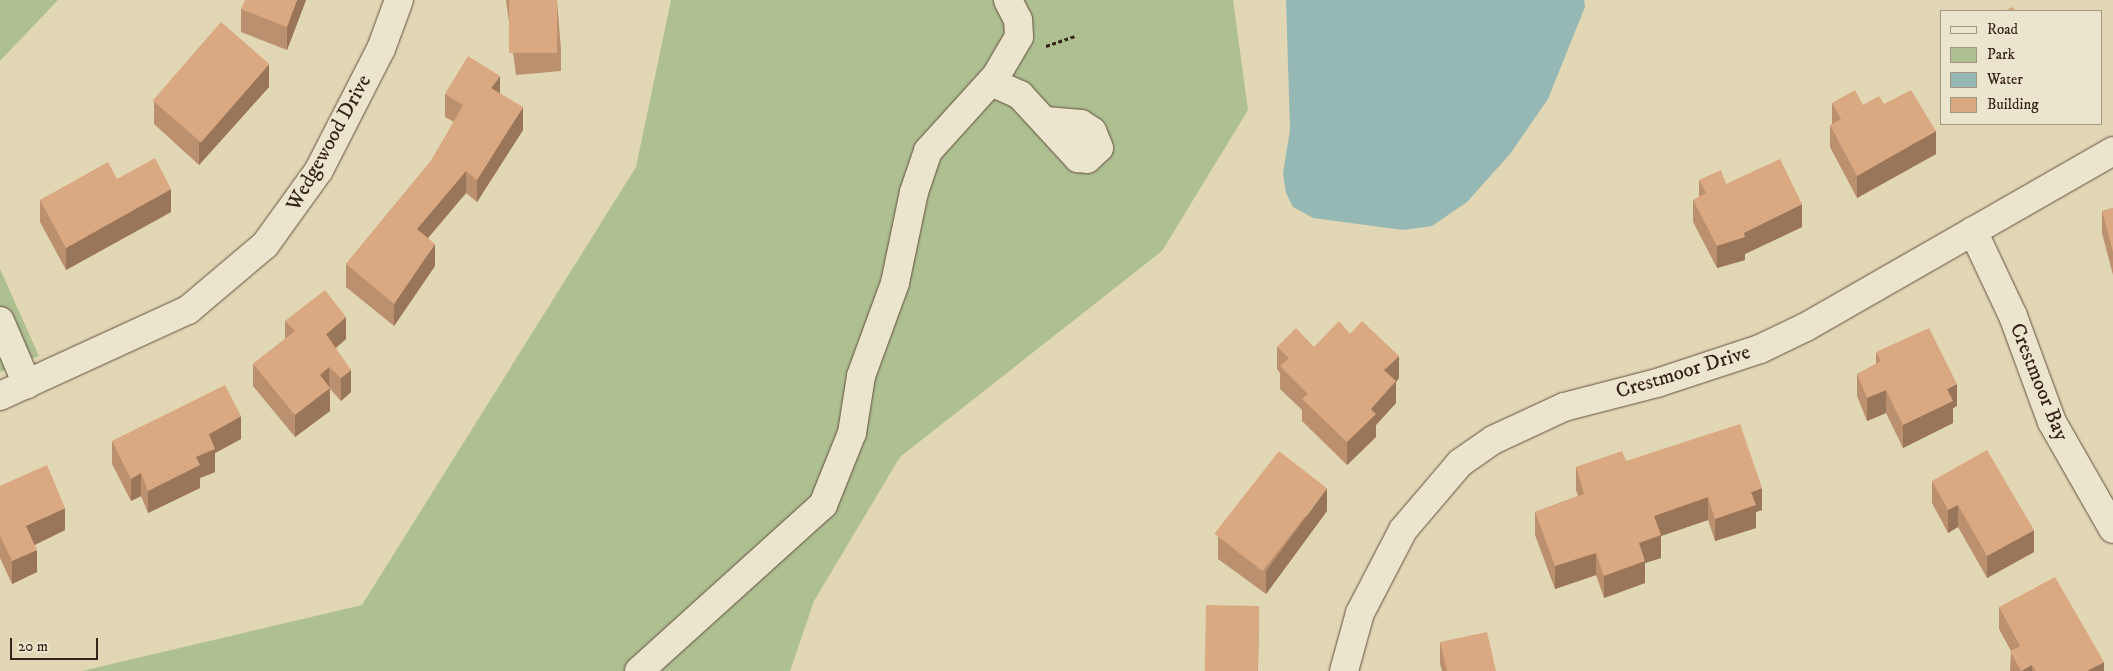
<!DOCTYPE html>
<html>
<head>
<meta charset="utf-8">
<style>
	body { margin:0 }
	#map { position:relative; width:2113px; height:671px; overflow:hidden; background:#e2d7b4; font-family:"IM FELL DW Pica",serif }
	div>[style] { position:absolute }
	.green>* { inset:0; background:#aebf90 }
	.water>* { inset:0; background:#96b8b4 }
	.path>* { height:3px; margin-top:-1.5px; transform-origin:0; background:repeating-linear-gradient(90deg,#372219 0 4px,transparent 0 6.5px) }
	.roads { filter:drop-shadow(0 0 1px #624f40) drop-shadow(0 0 1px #624f40) }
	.minor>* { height:28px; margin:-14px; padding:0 14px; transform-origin:14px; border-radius:14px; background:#ece5ce }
	.wall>* { inset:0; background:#bb906f }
	.shaded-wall>* { inset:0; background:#99765a }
	.building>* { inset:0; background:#daa881; transform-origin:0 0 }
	span { translate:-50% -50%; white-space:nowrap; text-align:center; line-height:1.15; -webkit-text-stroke:4.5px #ece5ce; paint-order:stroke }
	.street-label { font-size:21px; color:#372219 }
	.legend { position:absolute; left:1940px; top:10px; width:162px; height:115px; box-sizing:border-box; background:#ece5ce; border:1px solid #a49786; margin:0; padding:6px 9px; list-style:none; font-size:15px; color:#372219 }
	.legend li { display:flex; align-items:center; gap:10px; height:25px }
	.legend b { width:25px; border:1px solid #a49786 }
	.scale { position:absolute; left:10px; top:638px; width:88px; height:22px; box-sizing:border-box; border:2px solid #372219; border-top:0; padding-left:6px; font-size:15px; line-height:18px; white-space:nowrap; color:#372219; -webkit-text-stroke:4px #ece5ce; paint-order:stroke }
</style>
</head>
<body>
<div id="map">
	<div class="green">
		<i style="clip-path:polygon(0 0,58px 0,0 61px)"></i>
		<i style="clip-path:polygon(671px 0,1233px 0,1248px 110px,1162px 251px,900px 457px,814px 601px,790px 671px,82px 671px,362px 605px,636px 167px)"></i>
		<i style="clip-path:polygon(0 269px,39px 356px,0 372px)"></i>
	</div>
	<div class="water">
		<i style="clip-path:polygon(1286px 0,1584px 0,1585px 7px,1548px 99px,1510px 154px,1467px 202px,1432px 226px,1403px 230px,1313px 218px,1293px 207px,1286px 193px,1283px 173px,1290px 130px)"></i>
	</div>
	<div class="path">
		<i style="left:1046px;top:46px;width:31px;rotate:-19deg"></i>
	</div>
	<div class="roads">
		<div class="minor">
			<i style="left:991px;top:82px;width:32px;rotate:24deg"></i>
			<i style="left:1020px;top:95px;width:86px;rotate:47.4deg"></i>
			<i style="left:1078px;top:158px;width:9px;rotate:6deg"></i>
			<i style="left:1087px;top:159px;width:16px;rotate:-43deg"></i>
			<i style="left:1099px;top:148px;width:18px;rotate:-112deg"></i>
			<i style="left:1092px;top:131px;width:13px;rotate:-148deg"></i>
			<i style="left:1081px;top:124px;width:35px;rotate:-175deg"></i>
			<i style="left:1973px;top:231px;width:94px;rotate:64.8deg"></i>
			<i style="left:2013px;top:316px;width:113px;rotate:69.8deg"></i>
			<i style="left:2052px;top:422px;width:123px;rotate:60.3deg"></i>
			<i style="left:0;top:321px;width:69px;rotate:66.8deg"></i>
			<i style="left:0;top:396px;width:207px;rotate:-24.6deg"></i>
			<i style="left:188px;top:310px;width:101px;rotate:-40.2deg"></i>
			<i style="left:265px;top:245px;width:92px;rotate:-54.2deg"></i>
			<i style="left:319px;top:170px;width:136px;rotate:-62.9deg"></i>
			<i style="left:381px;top:49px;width:52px;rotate:-69.8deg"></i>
			<i style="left:639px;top:671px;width:248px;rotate:-42.1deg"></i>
			<i style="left:823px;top:505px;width:78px;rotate:-68.1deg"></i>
			<i style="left:852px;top:433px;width:58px;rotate:-81deg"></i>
			<i style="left:861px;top:376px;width:99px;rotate:-69.9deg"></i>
			<i style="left:895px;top:283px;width:93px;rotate:-78.2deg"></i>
			<i style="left:914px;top:192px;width:43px;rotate:-71.1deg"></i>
			<i style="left:928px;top:151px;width:101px;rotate:-47.8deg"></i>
			<i style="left:996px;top:76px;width:45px;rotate:-59.5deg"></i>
			<i style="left:1019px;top:37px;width:17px;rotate:-93deg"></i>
			<i style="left:1018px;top:20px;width:22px;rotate:-117deg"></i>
			<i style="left:1344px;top:671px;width:60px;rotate:-74.6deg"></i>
			<i style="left:1360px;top:613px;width:93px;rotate:-62.6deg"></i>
			<i style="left:1403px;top:530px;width:88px;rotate:-49.6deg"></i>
			<i style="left:1460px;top:463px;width:40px;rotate:-34.9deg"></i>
			<i style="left:1493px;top:440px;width:78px;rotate:-24.9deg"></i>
			<i style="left:1564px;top:407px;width:96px;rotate:-14.5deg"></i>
			<i style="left:1657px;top:383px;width:108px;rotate:-18.3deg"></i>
			<i style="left:1760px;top:349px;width:51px;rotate:-25.6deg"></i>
			<i style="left:1806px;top:327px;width:354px;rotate:-29.8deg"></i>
		</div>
	</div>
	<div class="wall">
		<i style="clip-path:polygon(306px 0,287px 50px,241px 32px,241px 9px)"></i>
		<i style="clip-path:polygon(506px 0,557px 0,561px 49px,561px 71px,516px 75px)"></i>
		<i style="clip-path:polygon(269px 87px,199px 165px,154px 124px,154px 102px)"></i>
		<i style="clip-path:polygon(500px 93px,523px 130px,477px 202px,466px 193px,428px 238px,435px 266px,394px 326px,346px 287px,346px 264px,431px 161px,454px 122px,445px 117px,445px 94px)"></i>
		<i style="clip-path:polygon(1832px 103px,1863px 105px,1884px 104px,1936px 154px,1857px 198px,1830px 147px,1830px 125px,1832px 124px)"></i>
		<i style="clip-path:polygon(117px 179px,171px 212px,66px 270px,40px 222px,40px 200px)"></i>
		<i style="clip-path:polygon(1699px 180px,1726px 184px,1802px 227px,1745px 254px,1745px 260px,1717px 268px,1693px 222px,1693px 200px,1699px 197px)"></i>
		<i style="clip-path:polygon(2113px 208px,2113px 275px,2102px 233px,2102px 211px)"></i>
		<i style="clip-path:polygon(285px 321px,346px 339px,336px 348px,351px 392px,341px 401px,330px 389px,330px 411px,295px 437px,253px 386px,253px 364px,285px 339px)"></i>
		<i style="clip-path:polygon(1350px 334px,1399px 378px,1396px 382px,1396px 403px,1376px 425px,1376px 437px,1347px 465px,1302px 421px,1302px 410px,1280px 389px,1280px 373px,1277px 369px,1277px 347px,1314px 347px)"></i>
		<i style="clip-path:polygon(1876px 352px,1957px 406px,1953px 408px,1953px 423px,1903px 448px,1886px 413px,1867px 421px,1857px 396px,1857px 374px,1876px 364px)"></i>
		<i style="clip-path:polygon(241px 439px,215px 453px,215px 472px,200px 478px,200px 488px,148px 513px,141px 496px,131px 501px,112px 464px,112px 441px)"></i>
		<i style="clip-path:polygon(1626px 461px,1762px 510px,1756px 512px,1756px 528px,1715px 541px,1708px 520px,1661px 536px,1661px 558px,1645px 563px,1645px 583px,1604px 598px,1596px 575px,1555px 589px,1535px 535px,1535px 512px,1578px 496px,1576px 490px,1576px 467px)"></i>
		<i style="clip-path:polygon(1932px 481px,2034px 552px,1987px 578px,1958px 527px,1948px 533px,1932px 503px)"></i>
		<i style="clip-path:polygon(0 486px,65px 530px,35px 545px,37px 572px,12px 584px,0 558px)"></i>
		<i style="clip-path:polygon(1327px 511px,1266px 594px,1218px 559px,1218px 536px)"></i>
		<i style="clip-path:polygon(1999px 607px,2104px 671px,2010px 671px,2011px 651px,1999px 629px)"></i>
		<i style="clip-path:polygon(1440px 642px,1496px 671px,1442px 671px,1440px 664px)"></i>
	</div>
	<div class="shaded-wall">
		<i style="clip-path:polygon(297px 0,306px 0,287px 50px,287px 27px)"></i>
		<i style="clip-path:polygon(269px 64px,269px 87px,199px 165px,199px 143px)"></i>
		<i style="clip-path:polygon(500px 76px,500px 98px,491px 88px)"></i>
		<i style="clip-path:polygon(523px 107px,523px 130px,477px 202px,477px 180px)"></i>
		<i style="clip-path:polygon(1936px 131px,1936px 154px,1857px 198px,1857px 176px)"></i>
		<i style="clip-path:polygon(466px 171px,466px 193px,417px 251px,417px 229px)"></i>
		<i style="clip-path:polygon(171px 189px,171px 212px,66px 270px,66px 248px)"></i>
		<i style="clip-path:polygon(1802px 204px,1802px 227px,1745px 254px,1745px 260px,1717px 268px,1717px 246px)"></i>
		<i style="clip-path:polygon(435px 244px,435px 266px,394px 326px,394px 304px)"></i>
		<i style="clip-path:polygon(346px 317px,346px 339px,326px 356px,326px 334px)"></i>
		<i style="clip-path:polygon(1399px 356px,1399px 378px,1396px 382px,1396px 403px,1376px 425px,1376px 437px,1347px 465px,1347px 442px,1371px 409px,1384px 370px)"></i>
		<i style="clip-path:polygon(329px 367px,330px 411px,295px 437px,295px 415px,320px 375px)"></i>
		<i style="clip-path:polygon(351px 370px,351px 392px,341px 401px,341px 378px)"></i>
		<i style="clip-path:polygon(1957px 384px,1957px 406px,1953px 408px,1953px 423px,1903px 448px,1903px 425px,1947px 389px)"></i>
		<i style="clip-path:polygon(1886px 390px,1886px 413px,1867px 421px,1867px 398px)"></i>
		<i style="clip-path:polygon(241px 416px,241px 439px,215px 453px,215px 472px,200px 478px,200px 488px,148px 513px,148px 491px,196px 457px,209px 434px)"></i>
		<i style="clip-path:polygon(141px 473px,141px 496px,131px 501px,131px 479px)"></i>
		<i style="clip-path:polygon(1327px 488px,1327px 511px,1266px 594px,1266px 571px)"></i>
		<i style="clip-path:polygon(1762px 488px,1762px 510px,1756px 512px,1756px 528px,1715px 541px,1715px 519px,1751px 492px)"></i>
		<i style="clip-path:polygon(1708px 497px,1708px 520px,1661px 536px,1661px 558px,1645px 563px,1645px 583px,1604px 598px,1604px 576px,1639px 543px,1654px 516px)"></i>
		<i style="clip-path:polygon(1958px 505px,1958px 527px,1948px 533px,1948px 510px)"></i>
		<i style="clip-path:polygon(65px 508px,65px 530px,26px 549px,26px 526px)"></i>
		<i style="clip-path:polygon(2034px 530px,2034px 552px,1987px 578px,1987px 556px)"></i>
		<i style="clip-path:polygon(37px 550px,37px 572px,12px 584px,12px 561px)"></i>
		<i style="clip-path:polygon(1596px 553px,1596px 575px,1555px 589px,1555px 566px)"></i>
		<i style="clip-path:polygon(1259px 606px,1258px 671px,1257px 671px)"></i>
		<i style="clip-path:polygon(2104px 662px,2104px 671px,2087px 671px)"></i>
		<i style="clip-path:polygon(2032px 665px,2032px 671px,2021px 671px)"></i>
	</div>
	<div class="building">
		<i style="clip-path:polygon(245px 0,297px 0,287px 27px,241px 9px)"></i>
		<i style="left:509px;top:0;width:48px;height:53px"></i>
		<i style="clip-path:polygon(2013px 7px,2015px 11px,2004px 11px)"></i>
		<i style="left:221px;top:22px;width:64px;height:104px;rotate:41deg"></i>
		<i style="clip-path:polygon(468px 56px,500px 76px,491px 88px,523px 107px,477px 180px,466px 171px,417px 229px,435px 244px,394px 304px,346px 264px,431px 161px,463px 105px,445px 94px)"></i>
		<i style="clip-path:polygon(1855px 90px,1863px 105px,1879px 96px,1884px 104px,1911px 90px,1936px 131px,1857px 176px,1830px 125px,1841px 119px,1832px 103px)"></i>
		<i style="clip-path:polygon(155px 158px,171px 189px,66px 248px,40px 200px,108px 162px,117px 179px)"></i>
		<i style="clip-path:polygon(1780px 159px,1802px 204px,1744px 233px,1745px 237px,1717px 246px,1693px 200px,1706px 193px,1699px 180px,1721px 170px,1726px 184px)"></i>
		<i style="clip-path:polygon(2113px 208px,2113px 252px,2102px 211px)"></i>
		<i style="clip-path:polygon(325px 290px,346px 317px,326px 334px,351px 370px,341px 378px,329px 367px,320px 375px,330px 388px,295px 415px,253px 364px,295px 331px,285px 321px)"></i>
		<i style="clip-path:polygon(1339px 321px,1350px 334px,1362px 321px,1399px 356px,1384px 370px,1396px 381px,1371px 409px,1376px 414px,1347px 442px,1302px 399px,1308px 394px,1280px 366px,1289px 358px,1277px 347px,1296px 328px,1314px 347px)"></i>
		<i style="clip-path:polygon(1929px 328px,1957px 384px,1947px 389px,1953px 401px,1903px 425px,1886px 390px,1867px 398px,1857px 374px,1881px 361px,1876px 352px)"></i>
		<i style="clip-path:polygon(225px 385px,241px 416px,209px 434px,215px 449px,196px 457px,200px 465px,148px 491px,141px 473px,131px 479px,112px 441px)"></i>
		<i style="clip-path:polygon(1740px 424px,1762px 488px,1751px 492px,1756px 505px,1715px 519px,1708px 497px,1654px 516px,1661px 535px,1639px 543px,1645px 561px,1604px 576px,1596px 553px,1555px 566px,1535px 512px,1584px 494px,1576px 467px,1622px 451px,1626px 461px)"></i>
		<i style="clip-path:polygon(1987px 450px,2034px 530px,1987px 556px,1958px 505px,1948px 510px,1932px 481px)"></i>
		<i style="left:1279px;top:451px;width:61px;height:105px;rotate:38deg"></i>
		<i style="clip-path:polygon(47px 465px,65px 508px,26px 526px,37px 550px,12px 561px,0 536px,0 486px)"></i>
		<i style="clip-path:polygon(2055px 577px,2104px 662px,2087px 671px,2036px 671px,2032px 665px,2021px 671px,2010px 651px,2020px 646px,1999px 607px)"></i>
		<i style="left:1206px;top:605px;width:53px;height:66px;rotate:1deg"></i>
		<i style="clip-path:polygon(1487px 632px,1496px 671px,1447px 671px,1440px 642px)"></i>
	</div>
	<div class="street-label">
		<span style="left:329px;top:143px;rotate:-61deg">Wedgewood Drive</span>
		<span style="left:1683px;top:372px;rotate:-17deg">Crestmoor Drive</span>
		<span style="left:2039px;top:382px;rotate:68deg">Crestmoor Bay</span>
	</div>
	<ul class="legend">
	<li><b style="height:6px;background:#ece5ce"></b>Road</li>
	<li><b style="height:14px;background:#aebf90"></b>Park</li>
	<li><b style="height:14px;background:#96b8b4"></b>Water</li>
	<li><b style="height:14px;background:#daa881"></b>Building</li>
	</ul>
	<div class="scale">20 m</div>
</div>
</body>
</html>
